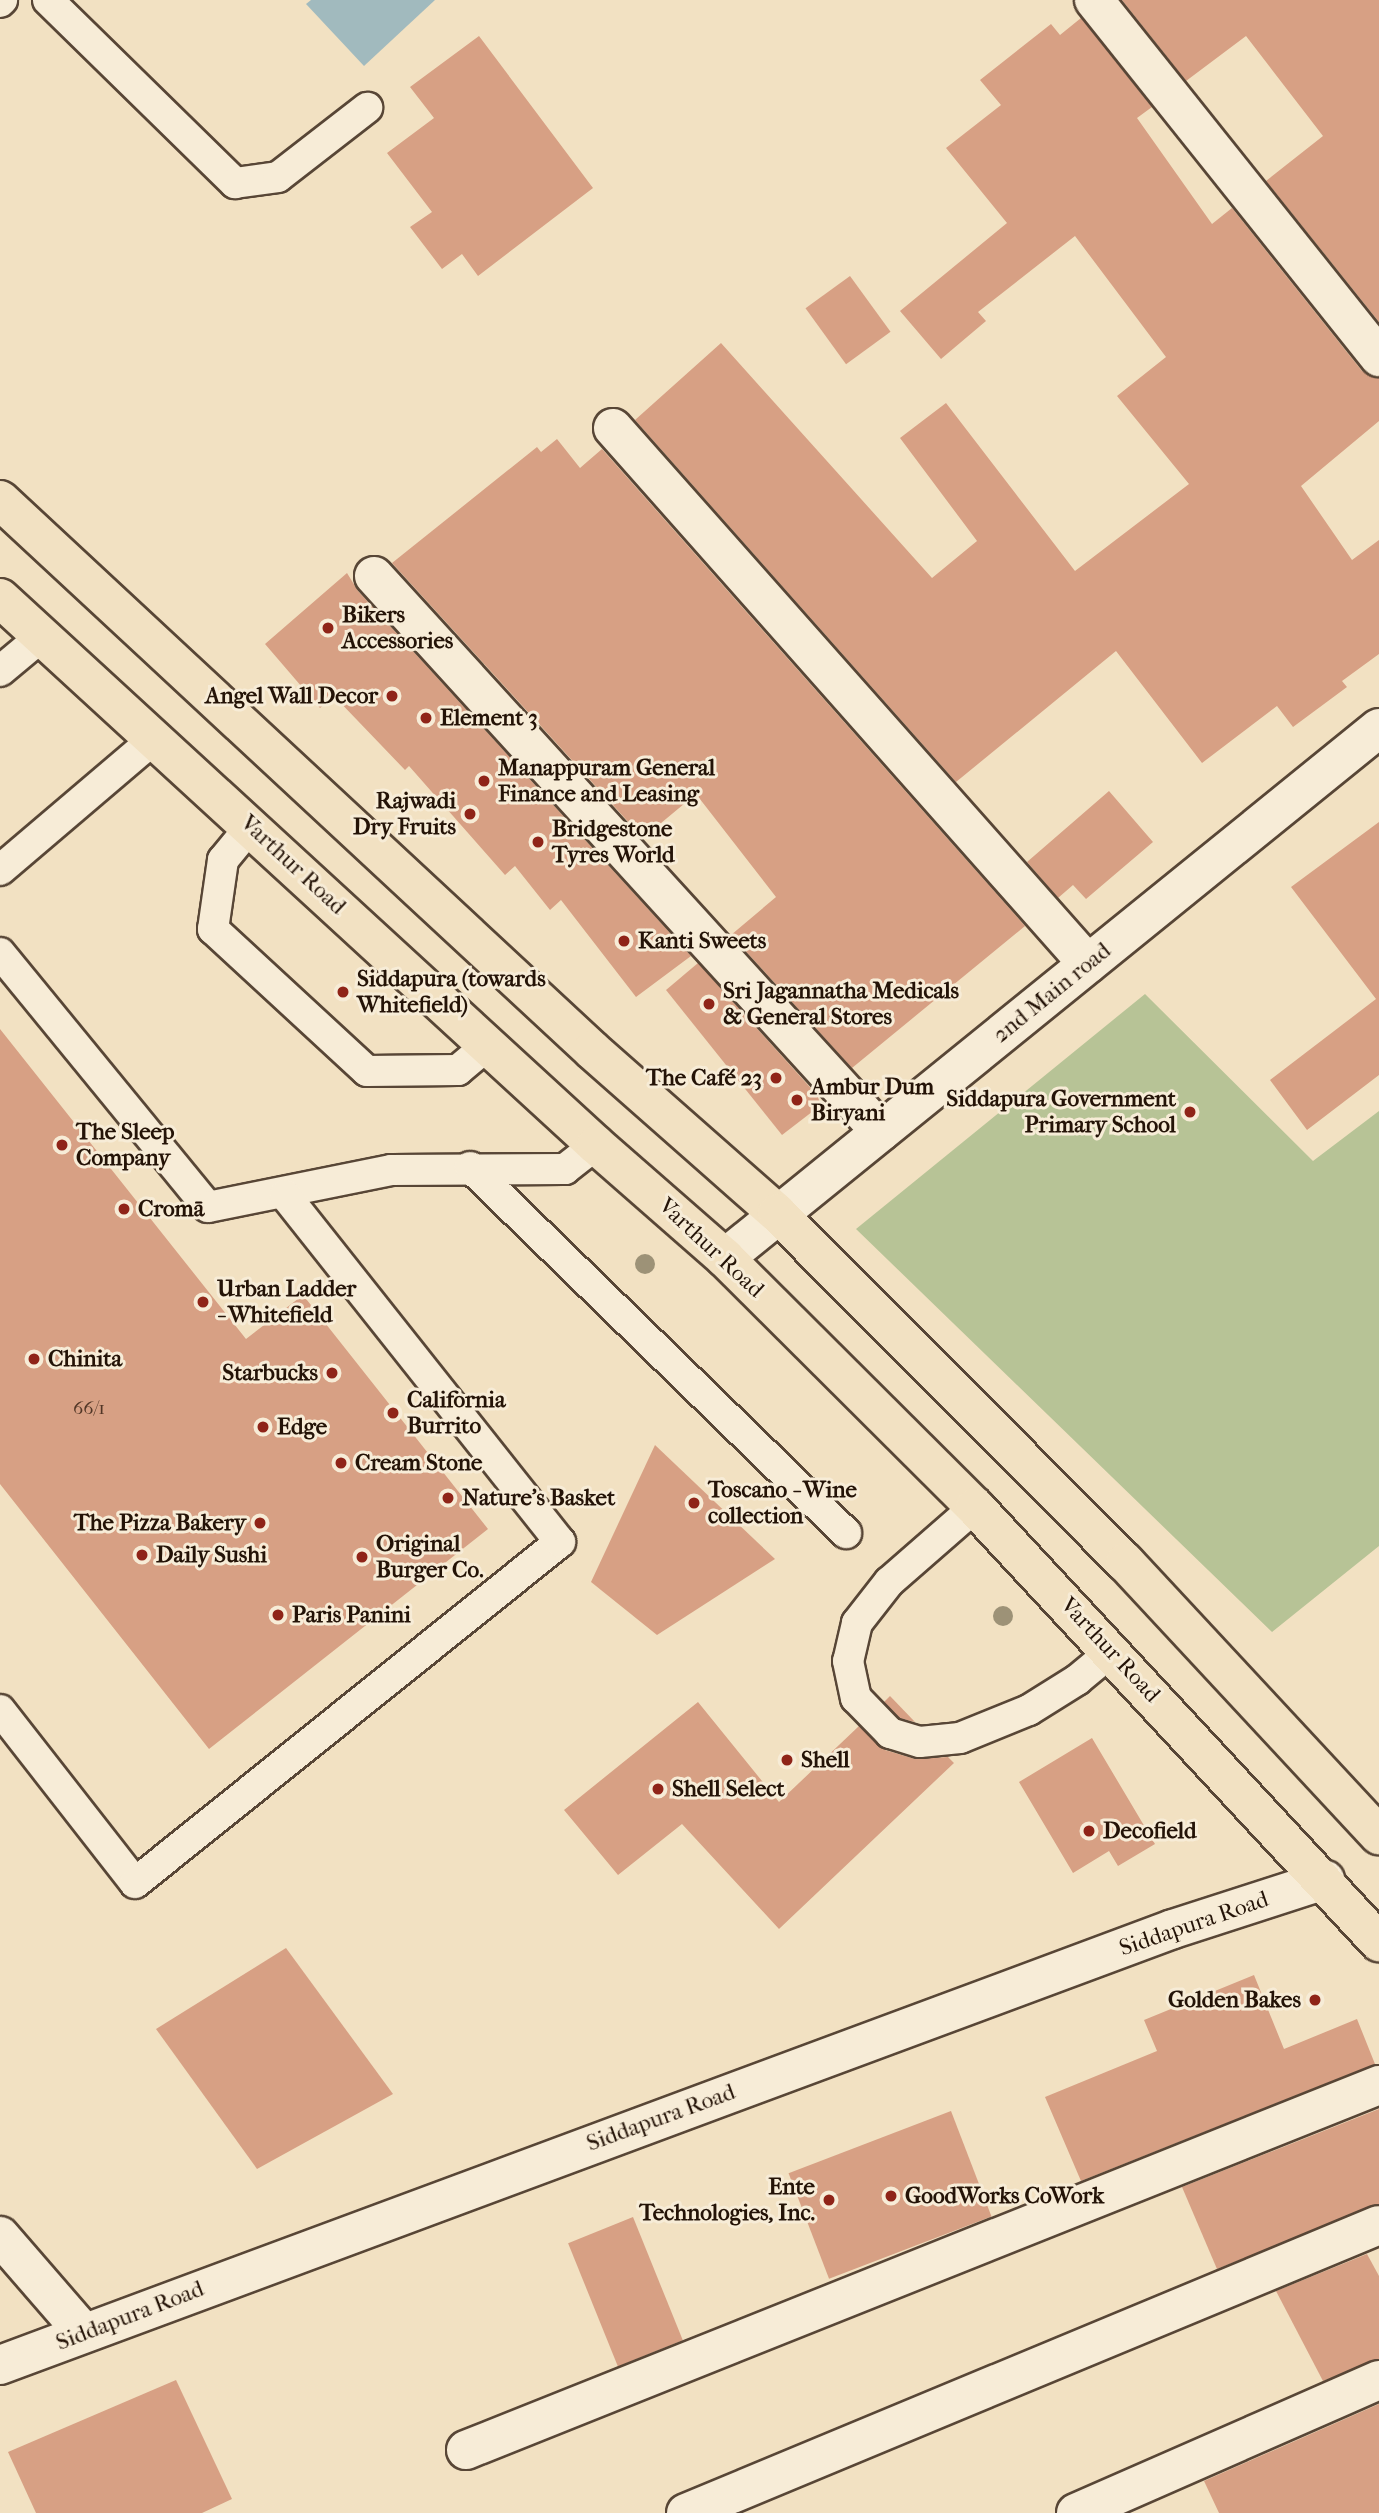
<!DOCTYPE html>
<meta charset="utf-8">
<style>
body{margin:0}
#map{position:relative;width:1379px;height:2513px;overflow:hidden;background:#f2e1c2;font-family:"IM FELL French Canon",serif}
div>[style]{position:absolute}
.green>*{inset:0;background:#b7c396}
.water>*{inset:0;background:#a1babe}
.building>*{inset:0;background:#d7a084;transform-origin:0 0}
.roads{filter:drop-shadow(2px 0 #584636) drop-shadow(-2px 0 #584636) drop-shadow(0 2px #584636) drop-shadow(0 -2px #584636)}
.lane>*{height:30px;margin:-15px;padding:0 15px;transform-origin:15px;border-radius:15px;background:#f7ecd7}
.street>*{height:38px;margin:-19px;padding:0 19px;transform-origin:19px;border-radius:19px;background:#f7ecd7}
.secondary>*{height:38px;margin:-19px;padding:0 19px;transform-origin:19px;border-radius:19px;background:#f7ecd7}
.primary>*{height:38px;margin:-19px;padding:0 19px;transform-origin:19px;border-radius:19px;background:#f2e1c2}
.trees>*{width:20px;height:20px;margin:-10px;border-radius:50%;background:#9d9277}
.dots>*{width:19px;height:19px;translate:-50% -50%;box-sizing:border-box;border:4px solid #f7ecd7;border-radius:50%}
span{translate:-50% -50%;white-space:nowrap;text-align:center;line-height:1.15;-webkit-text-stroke:6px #f7ecd7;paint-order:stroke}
.number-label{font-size:19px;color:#513626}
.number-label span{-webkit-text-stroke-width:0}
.poi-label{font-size:23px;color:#241307;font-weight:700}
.left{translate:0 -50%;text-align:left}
.right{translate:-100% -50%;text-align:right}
.street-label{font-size:23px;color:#241307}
</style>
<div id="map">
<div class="green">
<div style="clip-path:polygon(1145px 994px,1313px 1161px,1379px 1111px,1379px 1546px,1272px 1632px,856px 1229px)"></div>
</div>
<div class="water">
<div style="clip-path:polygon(311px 0,435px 0,364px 66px,306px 4px)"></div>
</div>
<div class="building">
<div style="clip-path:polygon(1122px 0,1379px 0,1379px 322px,1266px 181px,1323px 136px,1246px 36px,1186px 81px)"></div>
<div style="clip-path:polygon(1081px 18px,1152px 107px,1137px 118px,1212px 224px,1232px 208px,1362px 371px,1379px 378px,1379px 421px,1301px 486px,1352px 560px,1379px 540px,1379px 654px,1342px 681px,1347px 687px,1293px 727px,1277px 706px,1202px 763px,1116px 651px,956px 782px,635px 420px,721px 343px,932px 578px,977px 541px,900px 438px,946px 403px,1075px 571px,1189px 484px,1117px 396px,1166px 357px,1075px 236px,978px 312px,986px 321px,941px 359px,900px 311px,1007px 223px,946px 148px,1001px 105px,980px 80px,1051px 24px,1060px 35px)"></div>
<div style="clip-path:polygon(479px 36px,593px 188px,478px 276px,462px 254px,442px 269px,410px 227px,432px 212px,387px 153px,434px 118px,410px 87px)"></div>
<div style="left:850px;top:276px;width:69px;height:55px;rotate:54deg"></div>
<div style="clip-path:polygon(557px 439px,580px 468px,602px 449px,1025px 926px,852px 1068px,731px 935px,776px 897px,696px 794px,643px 838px,392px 563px,537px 447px,541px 452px)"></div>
<div style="clip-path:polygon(347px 573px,358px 591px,691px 956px,636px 997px,561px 900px,550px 910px,515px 866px,505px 875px,409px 766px,405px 770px,334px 696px,320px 708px,265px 644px)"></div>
<div style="clip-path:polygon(1109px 791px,1153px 842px,1086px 899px,1073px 885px,1058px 898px,1027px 862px)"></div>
<div style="clip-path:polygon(1379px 822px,1379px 1075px,1307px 1130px,1270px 1080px,1376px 999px,1291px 887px)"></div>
<div style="clip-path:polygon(698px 963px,817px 1095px,821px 1105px,782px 1135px,666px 990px)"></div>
<div style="clip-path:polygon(0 1029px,246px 1339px,303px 1295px,488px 1529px,209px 1749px,0 1484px)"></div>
<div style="clip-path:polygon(655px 1445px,775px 1559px,657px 1635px,591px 1582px)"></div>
<div style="clip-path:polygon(890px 1696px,915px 1722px,899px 1718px,884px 1702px)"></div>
<div style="clip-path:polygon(698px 1702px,779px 1802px,859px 1726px,885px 1750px,915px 1759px,948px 1757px,954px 1763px,779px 1929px,682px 1824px,618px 1875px,564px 1810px)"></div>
<div style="clip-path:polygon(1092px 1738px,1155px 1844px,1118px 1866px,1109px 1851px,1073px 1873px,1019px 1782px)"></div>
<div style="clip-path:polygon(286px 1948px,393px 2094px,257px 2169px,156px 2029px)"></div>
<div style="clip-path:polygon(1254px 1975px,1284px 2049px,1357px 2019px,1375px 2064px,1081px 2181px,1045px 2097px,1157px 2051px,1144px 2020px)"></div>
<div style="clip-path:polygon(1379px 2109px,1379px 2204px,1217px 2269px,1182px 2187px)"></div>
<div style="left:951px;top:2111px;width:113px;height:174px;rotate:69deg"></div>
<div style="left:633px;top:2217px;width:133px;height:70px;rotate:68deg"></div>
<div style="clip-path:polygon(1367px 2254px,1379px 2276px,1379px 2359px,1323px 2381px,1276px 2291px)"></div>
<div style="clip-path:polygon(176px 2380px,232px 2499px,202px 2513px,36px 2513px,8px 2452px)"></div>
<div style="clip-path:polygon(1379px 2404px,1379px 2513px,1219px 2513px,1204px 2481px)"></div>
</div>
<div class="roads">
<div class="lane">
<div style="left:48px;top:0;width:262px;rotate:44.4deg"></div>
<div style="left:235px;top:183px;width:43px;rotate:-7.9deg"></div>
<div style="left:278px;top:177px;width:113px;rotate:-37.8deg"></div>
<div style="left:0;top:2px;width:3px;rotate:-45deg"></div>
<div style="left:0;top:671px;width:55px;rotate:-39.8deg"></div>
<div style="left:251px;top:826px;width:44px;rotate:129.5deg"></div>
<div style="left:223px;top:860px;width:70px;rotate:98.2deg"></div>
<div style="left:213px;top:929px;width:209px;rotate:42.7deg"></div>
<div style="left:367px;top:1071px;width:91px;rotate:-0.6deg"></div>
<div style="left:458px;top:1070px;width:40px;rotate:-40deg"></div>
<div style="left:0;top:870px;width:205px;rotate:-40.4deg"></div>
<div style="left:0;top:953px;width:328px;rotate:50.7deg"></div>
<div style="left:208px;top:1207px;width:187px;rotate:-11.4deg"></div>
<div style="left:391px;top:1170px;width:174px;rotate:-0.3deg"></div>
<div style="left:565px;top:1169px;width:39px;rotate:-38deg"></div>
<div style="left:470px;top:1167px;width:525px;rotate:44.23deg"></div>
<div style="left:975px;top:1507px;width:114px;rotate:138.9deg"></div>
<div style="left:889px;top:1582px;width:52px;rotate:128deg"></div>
<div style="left:857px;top:1623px;width:39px;rotate:103deg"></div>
<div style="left:848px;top:1661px;width:38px;rotate:78deg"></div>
<div style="left:856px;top:1698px;width:49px;rotate:45.8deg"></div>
<div style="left:890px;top:1733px;width:31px;rotate:17deg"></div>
<div style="left:920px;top:1742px;width:40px;rotate:-5.7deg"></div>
<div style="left:960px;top:1738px;width:74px;rotate:-22.1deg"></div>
<div style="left:1029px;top:1710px;width:57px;rotate:-32deg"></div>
<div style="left:1077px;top:1680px;width:45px;rotate:-39.6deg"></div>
<div style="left:0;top:1710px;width:219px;rotate:52deg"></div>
<div style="left:135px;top:1883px;width:545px;rotate:-38.74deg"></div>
<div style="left:560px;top:1542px;width:443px;rotate:-128.4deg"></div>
</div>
<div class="street">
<div style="left:1094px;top:0;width:457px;rotate:51.4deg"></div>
<div style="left:613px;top:428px;width:716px;rotate:48.45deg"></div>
<div style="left:374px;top:576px;width:752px;rotate:47.64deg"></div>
<div style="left:725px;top:1258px;width:842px;rotate:-39.02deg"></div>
<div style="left:0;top:2236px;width:128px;rotate:49.1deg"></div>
<div style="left:466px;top:2450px;width:983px;rotate:-21.79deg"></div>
<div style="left:686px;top:2513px;width:750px;rotate:-22.57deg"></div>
<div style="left:1076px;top:2513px;width:331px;rotate:-23.7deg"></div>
</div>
<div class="secondary">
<div style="left:0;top:2365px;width:1251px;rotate:-20.39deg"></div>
<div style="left:1173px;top:1929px;width:160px;rotate:-17.9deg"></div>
</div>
<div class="primary">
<div style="left:0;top:500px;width:808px;rotate:42.89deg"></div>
<div style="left:592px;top:1050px;width:247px;rotate:41.4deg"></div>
<div style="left:777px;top:1213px;width:493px;rotate:45.1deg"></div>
<div style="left:1125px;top:1562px;width:373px;rotate:47.1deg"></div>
<div style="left:0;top:598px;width:809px;rotate:42.55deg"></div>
<div style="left:596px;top:1145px;width:171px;rotate:41.2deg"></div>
<div style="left:725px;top:1258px;width:353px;rotate:44.9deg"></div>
<div style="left:975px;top:1507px;width:594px;rotate:47.12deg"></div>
</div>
</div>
<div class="trees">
<div style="left:645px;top:1264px"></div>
<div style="left:1003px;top:1616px"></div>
</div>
<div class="dots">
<div style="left:328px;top:628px;background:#8f2418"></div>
<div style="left:392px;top:696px;background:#8f2418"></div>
<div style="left:426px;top:718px;background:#8f2418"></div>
<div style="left:484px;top:781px;background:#8f2418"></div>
<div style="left:470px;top:814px;background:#8f2418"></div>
<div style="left:538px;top:842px;background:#8f2418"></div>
<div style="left:624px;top:941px;background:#8f2418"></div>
<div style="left:343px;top:992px;background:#8f2418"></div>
<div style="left:709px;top:1004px;background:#8f2418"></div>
<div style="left:776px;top:1078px;background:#8f2418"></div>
<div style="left:797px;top:1100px;background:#8f2418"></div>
<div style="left:1190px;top:1112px;background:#8f2418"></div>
<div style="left:62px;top:1145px;background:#8f2418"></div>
<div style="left:124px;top:1209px;background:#8f2418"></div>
<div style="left:203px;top:1302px;background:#8f2418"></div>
<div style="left:34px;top:1359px;background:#8f2418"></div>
<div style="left:332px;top:1373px;background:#8f2418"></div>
<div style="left:393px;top:1413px;background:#8f2418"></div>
<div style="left:263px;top:1427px;background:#8f2418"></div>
<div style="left:341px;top:1463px;background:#8f2418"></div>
<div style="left:448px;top:1498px;background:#8f2418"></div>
<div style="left:694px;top:1503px;background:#8f2418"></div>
<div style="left:260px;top:1523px;background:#8f2418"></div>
<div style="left:142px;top:1555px;background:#8f2418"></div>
<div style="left:362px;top:1557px;background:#8f2418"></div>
<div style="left:278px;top:1615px;background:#8f2418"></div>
<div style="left:787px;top:1760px;background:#8f2418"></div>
<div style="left:658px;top:1789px;background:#8f2418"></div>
<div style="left:1089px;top:1831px;background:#8f2418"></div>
<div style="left:1315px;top:2000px;background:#8f2418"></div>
<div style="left:891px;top:2196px;background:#8f2418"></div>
<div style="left:829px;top:2200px;background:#8f2418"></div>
</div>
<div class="number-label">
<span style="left:89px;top:1409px">66/1</span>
</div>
<div class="poi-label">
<span class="left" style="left:342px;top:628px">Bikers<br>Accessories</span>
<span class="right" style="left:378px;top:696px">Angel Wall Decor</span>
<span class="left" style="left:440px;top:718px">Element 3</span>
<span class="left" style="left:498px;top:781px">Manappuram General<br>Finance and Leasing</span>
<span class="right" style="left:456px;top:814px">Rajwadi<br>Dry Fruits</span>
<span class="left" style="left:552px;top:842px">Bridgestone<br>Tyres World</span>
<span class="left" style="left:638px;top:941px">Kanti Sweets</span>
<span class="left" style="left:357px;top:992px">Siddapura (towards<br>Whitefield)</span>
<span class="left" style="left:723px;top:1004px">Sri Jagannatha Medicals<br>&amp; General Stores</span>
<span class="right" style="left:762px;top:1078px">The Café 23</span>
<span class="left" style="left:811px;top:1100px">Ambur Dum<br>Biryani</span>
<span class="right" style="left:1176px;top:1112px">Siddapura Government<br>Primary School</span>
<span class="left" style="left:76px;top:1145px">The Sleep<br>Company</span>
<span class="left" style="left:138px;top:1209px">Cromā</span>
<span class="left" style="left:217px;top:1302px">Urban Ladder<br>- Whitefield</span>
<span class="left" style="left:48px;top:1359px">Chinita</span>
<span class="right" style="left:318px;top:1373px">Starbucks</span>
<span class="left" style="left:407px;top:1413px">California<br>Burrito</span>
<span class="left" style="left:277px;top:1427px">Edge</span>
<span class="left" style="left:355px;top:1463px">Cream Stone</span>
<span class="left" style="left:708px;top:1503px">Toscano - Wine<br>collection</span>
<span class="left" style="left:462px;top:1498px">Nature's Basket</span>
<span class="right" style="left:246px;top:1523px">The Pizza Bakery</span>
<span class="left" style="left:376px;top:1557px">Original<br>Burger Co.</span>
<span class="left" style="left:156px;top:1555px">Daily Sushi</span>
<span class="left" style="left:292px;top:1615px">Paris Panini</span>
<span class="left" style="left:801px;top:1760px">Shell</span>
<span class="left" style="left:672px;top:1789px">Shell Select</span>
<span class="left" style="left:1103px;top:1831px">Decofield</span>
<span class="right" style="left:1301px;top:2000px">Golden Bakes</span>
<span class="right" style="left:815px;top:2200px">Ente<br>Technologies, Inc.</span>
<span class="left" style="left:905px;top:2196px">GoodWorks CoWork</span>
</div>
<div class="street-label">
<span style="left:293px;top:865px;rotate:43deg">Varthur Road</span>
<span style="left:1052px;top:993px;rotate:-39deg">2nd Main road</span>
<span style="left:711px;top:1248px;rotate:43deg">Varthur Road</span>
<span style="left:1110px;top:1650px;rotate:47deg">Varthur Road</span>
<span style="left:1194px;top:1924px;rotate:-19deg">Siddapura Road</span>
<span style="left:661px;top:2118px;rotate:-20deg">Siddapura Road</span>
<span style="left:130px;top:2316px;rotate:-21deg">Siddapura Road</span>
</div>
</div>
